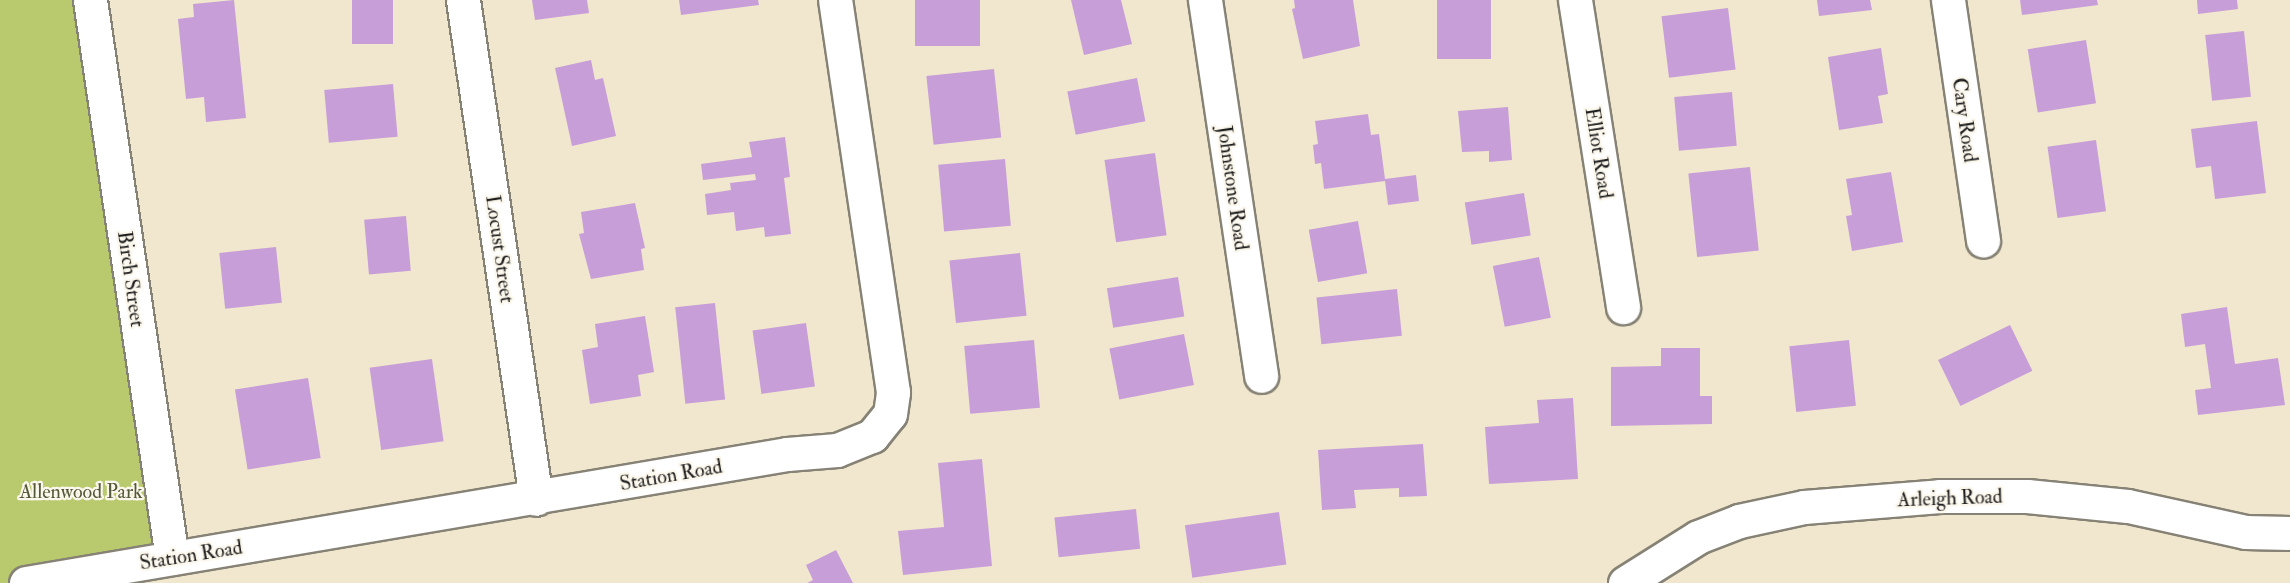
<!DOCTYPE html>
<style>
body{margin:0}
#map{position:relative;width:2290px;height:583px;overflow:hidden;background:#f1e7ce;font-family:"IM FELL Double Pica",serif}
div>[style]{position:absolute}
.green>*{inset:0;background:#b8ca6d}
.building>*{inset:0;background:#c79ed8;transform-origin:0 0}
.roads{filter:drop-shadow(2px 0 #868275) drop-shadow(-2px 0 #868275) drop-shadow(0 2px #868275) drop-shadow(0 -2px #868275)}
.minor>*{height:33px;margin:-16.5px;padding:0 16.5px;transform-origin:16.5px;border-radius:16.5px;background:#fff}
span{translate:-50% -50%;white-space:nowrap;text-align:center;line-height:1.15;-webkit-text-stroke:4.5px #fbf7ec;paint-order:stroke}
.street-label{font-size:20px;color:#1c1c1c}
.park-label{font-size:20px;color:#535938}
</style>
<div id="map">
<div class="green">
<div style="clip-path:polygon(0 0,90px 0,172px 558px,26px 583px,0 583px)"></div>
</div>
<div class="building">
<div style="clip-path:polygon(234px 0,246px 118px,206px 122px,204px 97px,186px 99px,178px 19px,194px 17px,193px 4px)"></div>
<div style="left:352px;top:0;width:41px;height:44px"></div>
<div style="clip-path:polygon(532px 0,587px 0,589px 13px,535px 20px)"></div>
<div style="clip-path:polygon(679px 0,758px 0,759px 5px,681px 15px)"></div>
<div style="left:915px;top:0;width:65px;height:46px"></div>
<div style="clip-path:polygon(1071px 0,1121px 0,1132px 44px,1084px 55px)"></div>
<div style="clip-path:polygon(1294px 0,1353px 0,1360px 46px,1303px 59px,1292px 9px,1295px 8px)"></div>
<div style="left:1437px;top:0;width:54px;height:59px"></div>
<div style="clip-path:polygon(1817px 0,1870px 0,1872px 10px,1819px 16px)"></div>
<div style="clip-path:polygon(2020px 0,2097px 0,2098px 5px,2022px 15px)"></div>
<div style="clip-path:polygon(2197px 0,2237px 0,2238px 9px,2198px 14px)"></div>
<div style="left:1728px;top:8px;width:62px;height:67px;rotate:83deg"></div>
<div style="left:2244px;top:31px;width:66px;height:39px;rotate:84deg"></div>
<div style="left:2086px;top:40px;width:64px;height:59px;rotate:81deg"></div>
<div style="clip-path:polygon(1881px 48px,1888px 94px,1878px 96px,1883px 123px,1839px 130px,1828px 57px)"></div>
<div style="clip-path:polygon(591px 60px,595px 80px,603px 78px,616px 136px,572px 146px,555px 68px)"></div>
<div style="left:994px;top:69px;width:69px;height:68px;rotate:84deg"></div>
<div style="left:1137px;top:78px;width:44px;height:71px;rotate:79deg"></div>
<div style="left:393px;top:84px;width:53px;height:69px;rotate:85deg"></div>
<div style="left:1732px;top:92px;width:54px;height:58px;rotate:85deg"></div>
<div style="clip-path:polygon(1508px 107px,1512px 160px,1489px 162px,1489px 151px,1462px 152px,1458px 111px)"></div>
<div style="clip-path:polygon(1368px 114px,1371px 135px,1379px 134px,1385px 179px,1416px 175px,1419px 201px,1388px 205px,1385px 181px,1324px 189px,1321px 163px,1315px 164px,1313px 145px,1318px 144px,1315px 121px)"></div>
<div style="clip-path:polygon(2257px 121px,2266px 193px,2215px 199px,2211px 166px,2196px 168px,2191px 129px)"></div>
<div style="clip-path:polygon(785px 137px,790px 177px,784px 178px,791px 234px,765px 237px,764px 227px,736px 231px,734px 212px,707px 215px,705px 194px,731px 190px,730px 183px,756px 180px,755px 174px,703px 180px,701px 164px,752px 157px,749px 142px)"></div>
<div style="left:2096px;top:140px;width:72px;height:49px;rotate:82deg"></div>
<div style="left:1155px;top:153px;width:83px;height:51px;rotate:82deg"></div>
<div style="left:1005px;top:159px;width:67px;height:67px;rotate:85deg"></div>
<div style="left:1750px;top:167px;width:84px;height:62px;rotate:84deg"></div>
<div style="clip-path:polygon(1891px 172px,1903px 242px,1852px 251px,1846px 216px,1852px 215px,1846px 179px)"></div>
<div style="left:1524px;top:193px;width:43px;height:60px;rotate:81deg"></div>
<div style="clip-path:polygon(635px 203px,645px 248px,641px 249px,644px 270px,591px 279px,579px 234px,584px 233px,581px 212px)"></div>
<div style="left:406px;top:216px;width:55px;height:42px;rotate:85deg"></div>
<div style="left:1358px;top:221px;width:53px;height:50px;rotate:80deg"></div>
<div style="left:276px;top:247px;width:56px;height:57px;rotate:84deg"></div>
<div style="left:1020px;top:253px;width:63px;height:71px;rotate:84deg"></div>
<div style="left:1539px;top:257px;width:62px;height:47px;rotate:79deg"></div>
<div style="left:1178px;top:277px;width:40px;height:72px;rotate:81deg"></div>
<div style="left:1397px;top:289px;width:47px;height:81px;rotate:84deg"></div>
<div style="left:715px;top:303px;width:97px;height:40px;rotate:84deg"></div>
<div style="clip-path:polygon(2227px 307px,2235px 364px,2278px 358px,2285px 405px,2198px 415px,2195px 390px,2211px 388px,2205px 344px,2185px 347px,2181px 314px)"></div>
<div style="clip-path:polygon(645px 316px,654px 372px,638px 375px,641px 396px,590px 404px,582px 350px,598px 347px,595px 324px)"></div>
<div style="left:806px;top:323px;width:64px;height:54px;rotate:82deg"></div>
<div style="left:2010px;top:325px;width:51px;height:80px;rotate:64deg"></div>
<div style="left:1184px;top:334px;width:52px;height:76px;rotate:79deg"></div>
<div style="left:1034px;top:340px;width:68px;height:70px;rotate:85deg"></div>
<div style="left:1849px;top:340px;width:66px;height:60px;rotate:84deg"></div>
<div style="clip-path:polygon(1661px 348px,1700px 348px,1700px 396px,1712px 396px,1712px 424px,1611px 426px,1611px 367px,1661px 366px)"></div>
<div style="left:432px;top:359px;width:83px;height:63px;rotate:82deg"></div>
<div style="left:308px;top:378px;width:81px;height:74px;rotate:81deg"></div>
<div style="clip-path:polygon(1573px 398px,1578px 479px,1489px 484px,1485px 427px,1539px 423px,1537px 400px)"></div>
<div style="clip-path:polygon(1423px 444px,1427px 496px,1399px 497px,1399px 488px,1354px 490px,1356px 508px,1322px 510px,1318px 450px)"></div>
<div style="clip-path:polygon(982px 459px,992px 566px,903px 575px,898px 531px,944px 527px,938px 463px)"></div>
<div style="left:1136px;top:509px;width:40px;height:82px;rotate:84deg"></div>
<div style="left:1279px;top:512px;width:53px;height:95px;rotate:82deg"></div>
<div style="clip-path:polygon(836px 550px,853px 583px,807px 583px,813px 580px,806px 565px)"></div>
</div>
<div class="roads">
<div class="minor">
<div style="left:90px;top:0;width:564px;rotate:81.64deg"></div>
<div style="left:463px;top:0;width:504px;rotate:81.68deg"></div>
<div style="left:1205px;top:0;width:380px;rotate:81.5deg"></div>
<div style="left:1575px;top:0;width:311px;rotate:81.1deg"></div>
<div style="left:1948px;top:0;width:243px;rotate:81.7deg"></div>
<div style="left:26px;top:583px;width:772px;rotate:-9.62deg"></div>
<div style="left:787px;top:454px;width:50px;rotate:-4.6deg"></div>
<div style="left:837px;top:450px;width:38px;rotate:-22deg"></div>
<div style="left:872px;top:436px;width:28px;rotate:-51deg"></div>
<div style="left:890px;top:414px;width:22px;rotate:-82deg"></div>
<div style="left:893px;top:392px;width:396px;rotate:-98.4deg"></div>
<div style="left:1625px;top:583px;width:86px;rotate:-32.2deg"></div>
<div style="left:1698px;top:537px;width:44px;rotate:-21.3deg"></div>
<div style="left:1739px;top:521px;width:66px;rotate:-12.2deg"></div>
<div style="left:1804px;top:507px;width:136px;rotate:-4.6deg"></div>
<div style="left:1940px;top:496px;width:87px"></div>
<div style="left:2027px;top:496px;width:101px;rotate:5.7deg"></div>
<div style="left:2128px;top:506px;width:120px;rotate:12.5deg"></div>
<div style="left:2245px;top:532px;width:45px;rotate:1.3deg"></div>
</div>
</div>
<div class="street-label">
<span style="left:1965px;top:120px;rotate:82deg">Cary Road</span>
<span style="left:1599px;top:153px;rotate:81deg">Elliot Road</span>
<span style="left:1233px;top:188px;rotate:82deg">Johnstone Road</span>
<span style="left:500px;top:249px;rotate:82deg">Locust Street</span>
<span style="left:131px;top:279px;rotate:82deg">Birch Street</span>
<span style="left:671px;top:475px;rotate:-10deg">Station Road</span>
<span style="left:1950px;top:498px;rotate:-2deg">Arleigh Road</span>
<span style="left:191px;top:555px;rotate:-9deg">Station Road</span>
</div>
<div class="park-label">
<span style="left:81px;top:491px">Allenwood Park</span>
</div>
</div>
